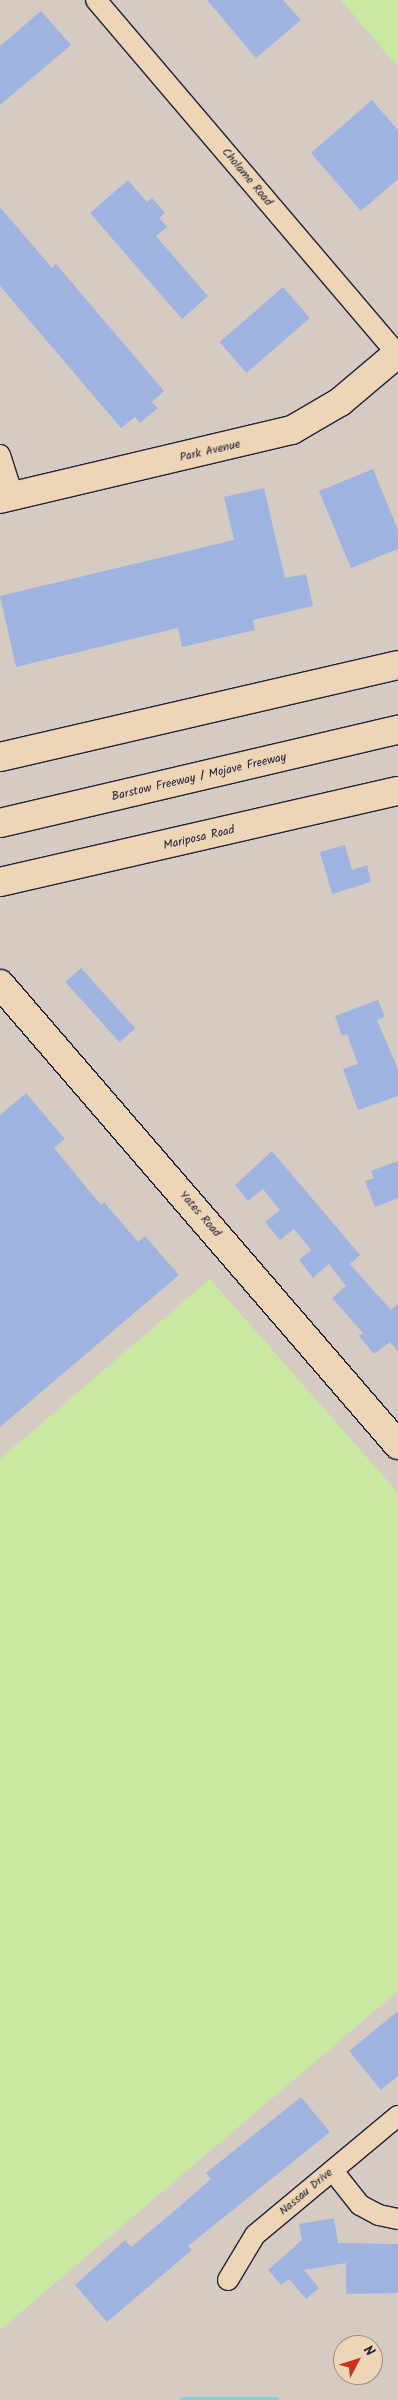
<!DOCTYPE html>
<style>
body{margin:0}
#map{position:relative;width:398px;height:2400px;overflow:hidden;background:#d6cbc3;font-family:Kalam,sans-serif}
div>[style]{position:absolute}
.green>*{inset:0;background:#c9e9a2}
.stream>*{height:5.5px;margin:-2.75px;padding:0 2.75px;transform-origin:2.75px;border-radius:2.75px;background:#80cfdd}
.building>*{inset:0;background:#9fb3e1;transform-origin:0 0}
.roads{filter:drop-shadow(1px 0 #22223b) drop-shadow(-1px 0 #22223b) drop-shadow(0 1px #22223b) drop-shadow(0 -1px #22223b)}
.street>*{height:20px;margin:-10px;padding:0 10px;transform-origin:10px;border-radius:10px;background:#eed5b6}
.secondary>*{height:28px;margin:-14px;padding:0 14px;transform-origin:14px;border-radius:14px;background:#eed5b6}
.highway>*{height:28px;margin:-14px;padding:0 14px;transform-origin:14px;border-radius:14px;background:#eed5b6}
span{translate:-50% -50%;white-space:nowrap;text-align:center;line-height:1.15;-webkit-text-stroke:4px #eed5b6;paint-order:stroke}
.street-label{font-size:12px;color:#22223b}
.north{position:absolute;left:333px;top:2335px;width:50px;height:50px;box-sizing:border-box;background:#eed5b6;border:1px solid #9c8d85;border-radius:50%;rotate:50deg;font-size:14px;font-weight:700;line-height:20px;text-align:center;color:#22223b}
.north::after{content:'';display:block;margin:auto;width:18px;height:22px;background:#c8321e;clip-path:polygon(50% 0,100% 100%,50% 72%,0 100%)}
</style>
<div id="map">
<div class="green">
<div style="clip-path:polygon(341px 0,398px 0,398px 63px,396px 65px)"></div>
<div style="clip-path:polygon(210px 1279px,398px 1493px,398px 1991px,0 2330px,0 1459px)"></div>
</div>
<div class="stream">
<div style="left:183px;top:2400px;width:93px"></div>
</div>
<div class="building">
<div style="clip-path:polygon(207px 0,283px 0,301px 20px,256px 58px)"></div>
<div style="clip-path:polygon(41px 11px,71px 45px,0 105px,0 46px)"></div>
<div style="clip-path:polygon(372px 100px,398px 130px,398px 179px,361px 211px,311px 153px)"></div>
<div style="clip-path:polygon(128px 180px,147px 202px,152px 198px,165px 213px,159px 218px,167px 227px,156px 236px,208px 296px,182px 319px,90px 213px)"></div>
<div style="clip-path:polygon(0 207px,52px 268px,56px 264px,164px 391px,152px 402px,158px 408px,140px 423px,135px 417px,121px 428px,0 286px)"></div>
<div style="left:283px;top:287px;width:41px;height:84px;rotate:49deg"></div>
<div style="clip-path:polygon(373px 469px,398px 530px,398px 549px,351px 568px,319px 491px)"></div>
<div style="clip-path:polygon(264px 488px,285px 578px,306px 574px,313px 606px,253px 620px,255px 630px,182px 647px,178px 628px,16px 667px,0 596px,234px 540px,224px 497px)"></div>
<div style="clip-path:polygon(345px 845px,352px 870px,367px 865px,371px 882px,332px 894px,320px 852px)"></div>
<div style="left:81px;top:968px;width:81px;height:21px;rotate:48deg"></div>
<div style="clip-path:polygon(378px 1000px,385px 1017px,377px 1020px,398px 1069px,398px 1096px,358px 1110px,343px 1069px,358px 1064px,347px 1034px,342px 1036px,335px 1016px)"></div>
<div style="clip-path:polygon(26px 1093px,65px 1139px,54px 1148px,101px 1205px,104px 1202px,138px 1242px,145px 1236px,179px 1275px,0 1427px,0 1115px)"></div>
<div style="clip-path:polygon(272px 1151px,360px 1255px,350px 1264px,391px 1310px,398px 1304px,398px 1352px,390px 1342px,374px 1354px,359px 1336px,363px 1333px,332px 1298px,346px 1286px,329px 1264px,313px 1278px,299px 1260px,311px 1250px,294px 1229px,280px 1240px,265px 1222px,280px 1210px,263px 1189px,248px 1201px,235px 1185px)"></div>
<div style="clip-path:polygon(398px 1161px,398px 1198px,375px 1207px,365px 1181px,374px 1178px,371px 1171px)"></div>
<div style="clip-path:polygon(398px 2011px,398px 2076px,381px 2090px,349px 2051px)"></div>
<div style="clip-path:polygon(301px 2097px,330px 2132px,188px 2246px,192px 2250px,107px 2322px,75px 2285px,125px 2240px,131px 2247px,179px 2207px,211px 2179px,206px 2173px)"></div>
<div style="clip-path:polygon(334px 2218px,338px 2243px,398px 2244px,398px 2293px,346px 2294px,346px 2263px,304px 2270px,319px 2288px,306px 2299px,289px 2279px,281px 2285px,268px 2270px,302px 2240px,299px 2224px)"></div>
</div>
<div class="roads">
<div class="street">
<div style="left:96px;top:0;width:465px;rotate:49.6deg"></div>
<div style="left:0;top:455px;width:43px;rotate:72.4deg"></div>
<div style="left:333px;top:2171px;width:43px;rotate:51.5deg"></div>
<div style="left:360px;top:2205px;width:21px;rotate:28deg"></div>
<div style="left:379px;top:2215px;width:19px;rotate:12deg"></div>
<div style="left:228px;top:2280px;width:52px;rotate:-59deg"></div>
<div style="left:255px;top:2235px;width:186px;rotate:-39.8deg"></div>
</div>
<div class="secondary">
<div style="left:0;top:499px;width:300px;rotate:-13.3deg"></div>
<div style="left:292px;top:430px;width:56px;rotate:-30.3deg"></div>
<div style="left:340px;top:402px;width:76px;rotate:-40.2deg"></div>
<div style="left:0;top:882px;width:408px;rotate:-12.9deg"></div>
<div style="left:0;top:984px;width:609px;rotate:49.19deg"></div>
</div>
<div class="highway">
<div style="left:0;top:757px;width:408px;rotate:-13deg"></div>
<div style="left:0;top:823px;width:409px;rotate:-13.2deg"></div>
</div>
</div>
<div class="street-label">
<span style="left:247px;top:177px;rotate:50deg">Cholame Road</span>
<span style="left:210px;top:451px;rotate:-13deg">Park Avenue</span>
<span style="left:199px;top:777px;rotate:-13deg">Barstow Freeway / Mojave Freeway</span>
<span style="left:199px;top:838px;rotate:-13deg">Mariposa Road</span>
<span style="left:200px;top:1214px;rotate:49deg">Yates Road</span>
<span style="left:306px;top:2192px;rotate:-40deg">Nassau Drive</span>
</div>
<div class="north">N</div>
</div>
